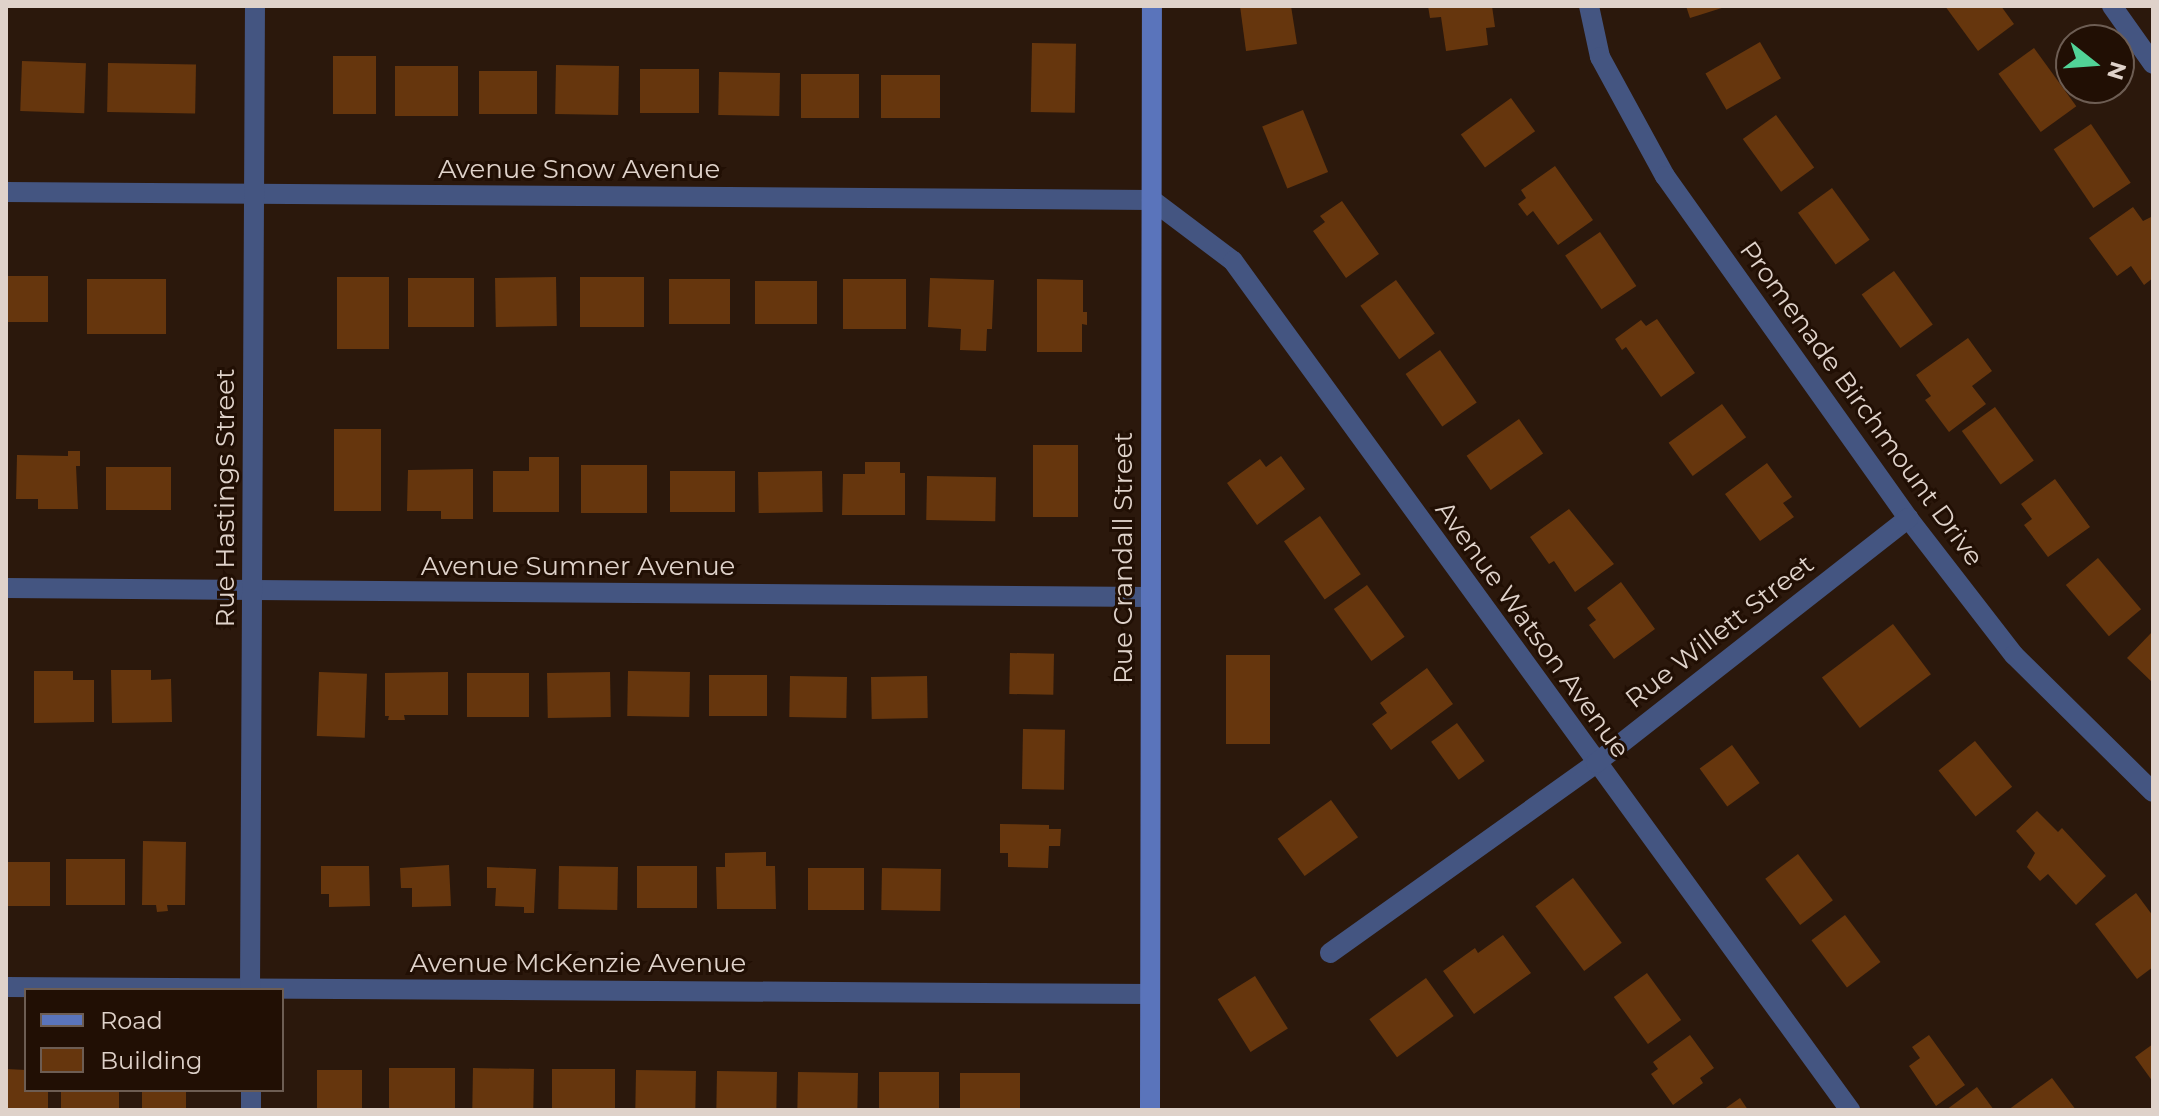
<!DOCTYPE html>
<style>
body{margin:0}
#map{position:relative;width:2159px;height:1116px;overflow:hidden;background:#2b180c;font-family:Montserrat,sans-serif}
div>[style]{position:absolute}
.building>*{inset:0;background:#66360d;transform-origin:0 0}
.street>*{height:20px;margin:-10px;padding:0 10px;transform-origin:10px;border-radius:10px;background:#445581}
.secondary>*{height:20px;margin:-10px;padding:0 10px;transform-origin:10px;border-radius:10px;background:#5a74bb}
span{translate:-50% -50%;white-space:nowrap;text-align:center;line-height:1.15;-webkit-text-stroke:6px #210f04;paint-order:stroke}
.street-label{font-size:26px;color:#dfd2ca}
.frame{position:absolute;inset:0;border:8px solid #dfd2ca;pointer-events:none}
.legend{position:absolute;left:24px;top:988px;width:260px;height:104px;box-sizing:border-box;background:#210f04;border:2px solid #6d5d53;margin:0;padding:10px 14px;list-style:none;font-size:24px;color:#dfd2ca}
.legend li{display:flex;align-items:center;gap:16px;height:40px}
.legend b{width:40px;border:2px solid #6d5d53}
.north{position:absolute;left:2055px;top:24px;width:80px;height:80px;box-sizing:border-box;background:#210f04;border:2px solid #6d5d53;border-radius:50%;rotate:107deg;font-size:22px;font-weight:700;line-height:32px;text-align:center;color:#dfd2ca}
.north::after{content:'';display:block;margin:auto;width:28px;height:36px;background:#51d397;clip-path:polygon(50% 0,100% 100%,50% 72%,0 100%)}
</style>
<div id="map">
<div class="building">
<div style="clip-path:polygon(1240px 6px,1291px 6px,1297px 44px,1246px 51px)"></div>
<div style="clip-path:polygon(1428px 6px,1492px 6px,1495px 27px,1486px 28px,1488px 45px,1446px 51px,1441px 17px,1430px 18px)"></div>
<div style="clip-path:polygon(1686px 6px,1725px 6px,1725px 7px,1690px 18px)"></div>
<div style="clip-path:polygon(1945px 6px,2001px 6px,2014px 24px,1978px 51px)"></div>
<div style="left:1760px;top:42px;width:42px;height:63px;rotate:60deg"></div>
<div style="left:1032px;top:43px;width:44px;height:69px;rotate:1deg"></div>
<div style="left:2034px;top:48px;width:72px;height:44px;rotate:54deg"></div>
<div style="left:333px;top:56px;width:43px;height:58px"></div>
<div style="left:22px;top:61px;width:64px;height:50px;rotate:2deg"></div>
<div style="left:108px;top:63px;width:88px;height:49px;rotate:1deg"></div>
<div style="left:556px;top:65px;width:63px;height:49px;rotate:1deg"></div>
<div style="left:395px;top:66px;width:63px;height:50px"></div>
<div style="left:640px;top:69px;width:59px;height:44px"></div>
<div style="left:537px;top:71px;width:43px;height:58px;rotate:90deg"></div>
<div style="left:719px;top:72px;width:61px;height:43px;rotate:1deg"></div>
<div style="left:801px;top:74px;width:58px;height:44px"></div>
<div style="left:881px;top:75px;width:59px;height:43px"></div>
<div style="left:1511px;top:98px;width:41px;height:62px;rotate:54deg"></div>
<div style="left:1303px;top:110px;width:67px;height:44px;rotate:68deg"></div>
<div style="left:1776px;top:115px;width:65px;height:41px;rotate:54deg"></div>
<div style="left:2091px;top:124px;width:71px;height:45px;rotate:56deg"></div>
<div style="clip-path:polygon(1555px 166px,1593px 220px,1558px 245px,1533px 211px,1527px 216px,1518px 204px,1526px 198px,1521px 190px)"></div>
<div style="left:1832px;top:188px;width:64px;height:42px;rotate:54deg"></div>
<div style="clip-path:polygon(1342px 201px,1379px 254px,1346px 278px,1313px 231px,1325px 222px,1320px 216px)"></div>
<div style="clip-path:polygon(2133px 207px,2143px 221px,2153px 216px,2153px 278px,2144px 285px,2131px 266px,2117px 276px,2089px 238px)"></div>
<div style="left:1600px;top:232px;width:65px;height:42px;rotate:56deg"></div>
<div style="left:1894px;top:271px;width:66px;height:40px;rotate:54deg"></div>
<div style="left:6px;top:276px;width:42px;height:46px"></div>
<div style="left:337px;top:277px;width:52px;height:72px"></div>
<div style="left:556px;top:277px;width:49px;height:61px;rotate:89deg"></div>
<div style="left:580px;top:277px;width:64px;height:50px"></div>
<div style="left:474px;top:278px;width:49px;height:66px;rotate:90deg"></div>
<div style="clip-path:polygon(930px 278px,994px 280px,992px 329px,987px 329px,986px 351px,960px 350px,961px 329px,928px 327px)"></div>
<div style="left:87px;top:279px;width:79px;height:55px"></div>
<div style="left:669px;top:279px;width:61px;height:45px"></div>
<div style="left:843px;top:279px;width:63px;height:50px"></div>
<div style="clip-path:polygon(1037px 279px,1083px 280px,1083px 312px,1087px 312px,1087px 325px,1082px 324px,1082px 352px,1037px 352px)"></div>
<div style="left:1396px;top:280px;width:66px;height:44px;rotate:54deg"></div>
<div style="left:755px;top:281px;width:62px;height:43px"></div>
<div style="clip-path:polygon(1657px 319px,1695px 373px,1661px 397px,1626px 347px,1622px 350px,1615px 339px,1641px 320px,1646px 326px)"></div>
<div style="clip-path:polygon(1968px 338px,1992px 371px,1972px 386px,1986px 404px,1949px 432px,1925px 400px,1931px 396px,1916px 375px)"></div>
<div style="left:1440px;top:350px;width:64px;height:42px;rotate:55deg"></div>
<div style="left:1722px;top:404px;width:41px;height:66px;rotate:54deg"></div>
<div style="left:1995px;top:407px;width:66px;height:41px;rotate:54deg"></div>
<div style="left:1519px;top:419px;width:42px;height:64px;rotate:55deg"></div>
<div style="left:334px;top:429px;width:47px;height:82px"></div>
<div style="left:1033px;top:445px;width:45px;height:72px"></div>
<div style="clip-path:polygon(68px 451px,80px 451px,80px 466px,76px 466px,78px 509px,38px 509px,38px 499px,16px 499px,17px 455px,68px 456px)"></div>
<div style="clip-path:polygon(1281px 456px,1305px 489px,1257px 525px,1227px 483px,1260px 459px,1266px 467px)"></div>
<div style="clip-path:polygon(529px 457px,559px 457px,559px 512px,493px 512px,493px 471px,529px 471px)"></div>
<div style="clip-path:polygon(865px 462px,900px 462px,900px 473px,905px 473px,905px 515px,842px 515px,843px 474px,865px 474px)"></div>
<div style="clip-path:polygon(1767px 463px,1792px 497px,1783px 503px,1794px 517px,1760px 541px,1725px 494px)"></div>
<div style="left:581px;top:465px;width:66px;height:48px"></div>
<div style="left:106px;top:467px;width:65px;height:43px"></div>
<div style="clip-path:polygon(473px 469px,473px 519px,441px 519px,441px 511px,407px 511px,408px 470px)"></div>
<div style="left:670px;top:471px;width:65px;height:41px"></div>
<div style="left:822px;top:471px;width:41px;height:64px;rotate:89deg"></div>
<div style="left:927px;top:476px;width:69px;height:44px;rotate:1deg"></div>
<div style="clip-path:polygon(2055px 479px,2090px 527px,2048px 557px,2024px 525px,2032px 519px,2021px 504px)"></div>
<div style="clip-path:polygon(1569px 509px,1614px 564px,1575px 592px,1554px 561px,1549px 564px,1530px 537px)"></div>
<div style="left:1320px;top:516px;width:71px;height:44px;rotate:55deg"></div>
<div style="left:2098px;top:558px;width:67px;height:42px;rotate:50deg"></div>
<div style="clip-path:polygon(1621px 582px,1655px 629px,1614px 659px,1589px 625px,1596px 620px,1587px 608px)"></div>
<div style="left:1367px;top:585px;width:64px;height:41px;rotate:54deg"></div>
<div style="left:1893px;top:624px;width:63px;height:89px;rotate:53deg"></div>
<div style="clip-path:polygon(2153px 631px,2153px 683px,2127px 658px)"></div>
<div style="left:1010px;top:653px;width:44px;height:41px;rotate:1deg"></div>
<div style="left:1270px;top:655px;width:89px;height:44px;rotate:90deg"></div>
<div style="clip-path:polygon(1427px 668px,1453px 704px,1391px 750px,1372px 724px,1387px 713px,1380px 703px)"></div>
<div style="clip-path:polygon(111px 670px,151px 670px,151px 680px,171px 679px,172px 722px,112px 723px)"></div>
<div style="clip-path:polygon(34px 671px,73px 671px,73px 680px,94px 680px,94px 722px,34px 723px)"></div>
<div style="left:628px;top:671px;width:62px;height:45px;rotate:1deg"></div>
<div style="left:319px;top:672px;width:48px;height:64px;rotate:2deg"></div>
<div style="clip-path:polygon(448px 672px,448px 715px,404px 715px,405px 720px,388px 720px,389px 716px,385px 716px,385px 673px)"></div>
<div style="left:610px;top:672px;width:45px;height:63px;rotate:89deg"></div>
<div style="left:467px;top:673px;width:62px;height:44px"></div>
<div style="left:709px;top:675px;width:58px;height:41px"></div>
<div style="left:790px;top:676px;width:57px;height:41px;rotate:1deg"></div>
<div style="left:927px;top:676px;width:42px;height:56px;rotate:89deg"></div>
<div style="left:1457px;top:723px;width:47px;height:32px;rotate:54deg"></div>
<div style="left:1023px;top:729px;width:42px;height:60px;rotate:1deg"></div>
<div style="left:1975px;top:741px;width:59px;height:47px;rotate:51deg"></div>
<div style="left:1732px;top:745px;width:47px;height:40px;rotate:54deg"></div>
<div style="left:1331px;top:800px;width:46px;height:66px;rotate:54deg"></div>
<div style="clip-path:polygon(2037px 811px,2058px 832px,2062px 828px,2106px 876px,2076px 905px,2048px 874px,2040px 881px,2027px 867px,2035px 853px,2016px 831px)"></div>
<div style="clip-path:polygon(1000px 824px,1049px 825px,1049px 829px,1061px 829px,1060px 846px,1049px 846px,1048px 868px,1008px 867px,1008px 853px,1000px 853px)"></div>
<div style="clip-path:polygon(143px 841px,186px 842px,185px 905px,167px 905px,168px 911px,157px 912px,156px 905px,142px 905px)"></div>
<div style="clip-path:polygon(766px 852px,766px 866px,775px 866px,776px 909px,717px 909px,716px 867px,725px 867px,725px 853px)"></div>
<div style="left:1798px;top:854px;width:58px;height:41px;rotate:53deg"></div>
<div style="left:66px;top:859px;width:59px;height:46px"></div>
<div style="left:6px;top:862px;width:44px;height:44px"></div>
<div style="clip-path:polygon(449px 865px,451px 906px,412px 907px,412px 888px,401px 888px,400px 868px)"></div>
<div style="clip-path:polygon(321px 866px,369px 866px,370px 906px,329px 907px,329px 894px,321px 894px)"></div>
<div style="left:559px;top:866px;width:59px;height:43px;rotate:1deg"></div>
<div style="left:637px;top:866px;width:60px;height:42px"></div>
<div style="clip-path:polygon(487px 867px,536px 869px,534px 913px,524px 913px,524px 907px,495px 906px,496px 888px,487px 888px)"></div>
<div style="left:864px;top:868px;width:42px;height:56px;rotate:90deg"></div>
<div style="left:882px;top:868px;width:59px;height:42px;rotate:1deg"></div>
<div style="left:1573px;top:878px;width:81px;height:47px;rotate:53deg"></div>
<div style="clip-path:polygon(2136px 893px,2153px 916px,2153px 967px,2137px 979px,2095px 924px)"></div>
<div style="left:1845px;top:915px;width:59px;height:42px;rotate:53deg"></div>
<div style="clip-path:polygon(1503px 935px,1531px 973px,1474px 1014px,1443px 971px,1475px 948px,1478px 953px)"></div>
<div style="left:1647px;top:973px;width:58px;height:41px;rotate:54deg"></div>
<div style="left:1255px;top:976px;width:62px;height:44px;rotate:58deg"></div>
<div style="left:1426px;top:978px;width:47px;height:70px;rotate:54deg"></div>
<div style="clip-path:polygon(1690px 1035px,1714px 1068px,1700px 1078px,1703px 1083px,1673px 1105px,1651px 1074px,1658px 1069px,1653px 1062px)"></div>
<div style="clip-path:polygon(1929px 1035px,1965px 1085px,1936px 1106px,1909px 1066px,1920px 1058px,1912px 1047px)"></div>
<div style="clip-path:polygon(2153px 1044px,2153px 1082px,2135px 1057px)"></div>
<div style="left:455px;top:1068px;width:42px;height:66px;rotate:90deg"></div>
<div style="left:473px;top:1068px;width:61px;height:42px;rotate:1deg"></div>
<div style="clip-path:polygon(6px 1069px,26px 1070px,26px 1090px,48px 1090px,48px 1110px,6px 1110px)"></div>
<div style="left:552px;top:1069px;width:63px;height:41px"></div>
<div style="left:317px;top:1070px;width:45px;height:40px"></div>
<div style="left:636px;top:1070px;width:60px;height:40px;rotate:1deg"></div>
<div style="left:717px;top:1071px;width:60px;height:39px;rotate:1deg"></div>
<div style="left:798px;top:1072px;width:60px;height:38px;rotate:1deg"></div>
<div style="left:879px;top:1072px;width:60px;height:38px"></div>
<div style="left:960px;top:1073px;width:60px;height:37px"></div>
<div style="clip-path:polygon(2052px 1078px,2076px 1110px,2008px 1110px)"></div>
<div style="clip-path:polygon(1977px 1087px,1994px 1110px,1946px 1110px)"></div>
<div style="left:61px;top:1090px;width:58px;height:20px"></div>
<div style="left:142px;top:1090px;width:44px;height:20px"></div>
<div style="clip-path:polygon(1740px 1098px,1748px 1110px,1723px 1110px)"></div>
</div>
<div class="street">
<div style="left:1589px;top:6px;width:52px;rotate:77.8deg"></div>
<div style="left:1600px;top:57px;width:136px;rotate:61.4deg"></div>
<div style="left:1665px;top:176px;width:420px;rotate:54.6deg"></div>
<div style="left:1908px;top:518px;width:173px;rotate:52.3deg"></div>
<div style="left:2014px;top:655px;width:195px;rotate:44.6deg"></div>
<div style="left:2112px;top:6px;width:71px;rotate:54.7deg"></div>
<div style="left:6px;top:192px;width:1146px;rotate:0.4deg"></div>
<div style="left:1152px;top:200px;width:101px;rotate:37deg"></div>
<div style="left:1233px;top:261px;width:1050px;rotate:53.99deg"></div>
<div style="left:6px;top:588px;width:1144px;rotate:0.45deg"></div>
<div style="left:1330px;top:953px;width:327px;rotate:-35.5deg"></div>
<div style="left:1596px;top:763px;width:397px;rotate:-38.1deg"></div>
<div style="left:6px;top:987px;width:1144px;rotate:0.35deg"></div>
<div style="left:250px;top:990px;width:984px;rotate:-89.71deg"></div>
<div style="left:251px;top:1090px;width:20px;rotate:90deg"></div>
</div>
<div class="secondary">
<div style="left:1150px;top:1110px;width:1104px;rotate:-89.9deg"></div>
</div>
<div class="street-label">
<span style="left:579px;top:170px">Avenue Snow Avenue</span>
<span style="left:1861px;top:404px;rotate:54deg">Promenade Birchmount Drive</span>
<span style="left:226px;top:498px;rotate:-90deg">Rue Hastings Street</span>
<span style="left:1124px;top:558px;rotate:-90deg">Rue Crandall Street</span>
<span style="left:578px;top:567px">Avenue Sumner Avenue</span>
<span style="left:1532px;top:630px;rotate:54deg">Avenue Watson Avenue</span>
<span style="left:1720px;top:632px;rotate:-38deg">Rue Willett Street</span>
<span style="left:578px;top:964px">Avenue McKenzie Avenue</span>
</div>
<div class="frame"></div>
<ul class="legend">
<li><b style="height:10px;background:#5a74bb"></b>Road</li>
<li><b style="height:22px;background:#66360d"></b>Building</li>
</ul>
<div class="north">N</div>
</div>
